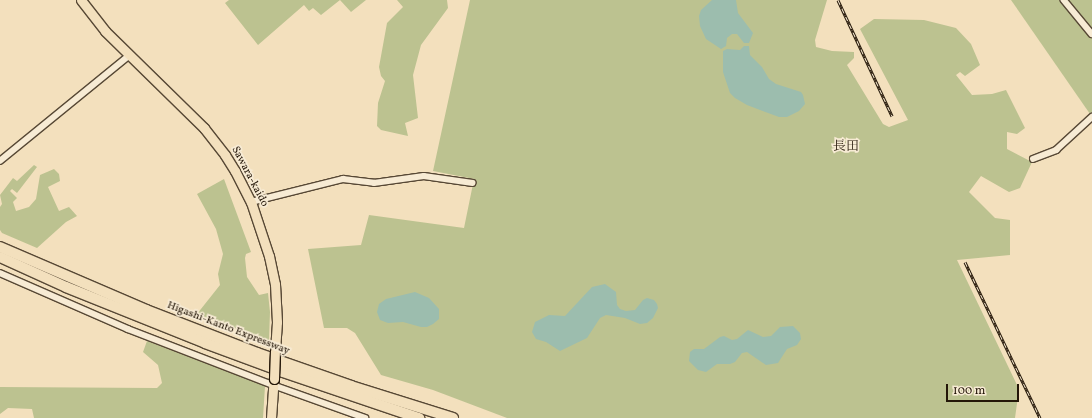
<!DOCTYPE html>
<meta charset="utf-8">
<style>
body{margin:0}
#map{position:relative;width:1092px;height:418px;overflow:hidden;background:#f3e0bd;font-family:Vollkorn,"Noto Serif JP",serif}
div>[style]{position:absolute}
.green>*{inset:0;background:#bcc290}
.water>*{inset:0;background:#9cbdae}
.roads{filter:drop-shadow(1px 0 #574835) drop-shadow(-1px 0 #574835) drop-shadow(0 1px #574835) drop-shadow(0 -1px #574835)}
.minor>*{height:5.5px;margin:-2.75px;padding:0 2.75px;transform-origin:2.75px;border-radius:2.75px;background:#f7ebd4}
.trunk>*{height:9px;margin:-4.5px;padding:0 4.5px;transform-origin:4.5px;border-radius:4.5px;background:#f3e0bd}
.motorway>*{height:10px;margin:-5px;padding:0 5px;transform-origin:5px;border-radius:5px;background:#f3e0bd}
.rail>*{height:3px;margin-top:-1.5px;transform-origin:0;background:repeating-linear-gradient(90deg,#f7ebd4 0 4.5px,#231608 0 9px);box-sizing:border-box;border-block:1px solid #231608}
.bridges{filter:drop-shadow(1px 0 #231608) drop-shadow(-1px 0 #231608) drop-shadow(0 1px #231608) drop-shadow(0 -1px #231608)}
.trunk-bridge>*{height:9px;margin:-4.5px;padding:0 4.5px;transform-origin:4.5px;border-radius:4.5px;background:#f3e0bd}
span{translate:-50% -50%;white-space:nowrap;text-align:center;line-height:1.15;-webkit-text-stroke:3.5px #f7ebd4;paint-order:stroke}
.street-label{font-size:11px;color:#231608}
.quarter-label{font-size:13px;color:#231608}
.scale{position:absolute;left:946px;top:384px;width:73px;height:18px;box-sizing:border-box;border:2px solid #231608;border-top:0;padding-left:5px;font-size:12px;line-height:14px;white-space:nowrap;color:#231608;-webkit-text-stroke:3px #f7ebd4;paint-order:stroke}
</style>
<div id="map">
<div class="green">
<div style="clip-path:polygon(229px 0,340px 0,321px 15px,313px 8px,309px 11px,304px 5px,258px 45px,225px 3px)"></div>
<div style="clip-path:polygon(340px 0,366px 0,351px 12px)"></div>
<div style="clip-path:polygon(397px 0,447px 0,448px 8px,421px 45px,413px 75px,418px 118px,405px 123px,408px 136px,381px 130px,377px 126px,378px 103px,385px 81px,381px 76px,379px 67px,387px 23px,403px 7px)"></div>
<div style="clip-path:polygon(470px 0,827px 0,815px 40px,816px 47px,832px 51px,854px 52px,854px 58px,847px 65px,883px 124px,889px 127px,908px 120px,860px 29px,874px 19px,924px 20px,956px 28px,971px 44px,980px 65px,965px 76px,960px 72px,956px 75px,972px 95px,992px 94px,1006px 90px,1025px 128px,1017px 134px,1007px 132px,1007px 149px,1032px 162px,1020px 188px,1009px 192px,981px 176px,969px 192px,995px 218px,1010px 220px,1010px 255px,957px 260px,1019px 389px,1015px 418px,507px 418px,433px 390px,381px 375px,355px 333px,347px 328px,324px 328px,308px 249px,361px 245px,369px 215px,464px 228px,474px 179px,433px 171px)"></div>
<div style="clip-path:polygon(1011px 0,1092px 0,1092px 112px,1090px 114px)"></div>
<div style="clip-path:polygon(34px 165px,37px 167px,17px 193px,12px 189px,10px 191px,17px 198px,13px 202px,16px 211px,29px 207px,36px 199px,40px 175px,54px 169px,59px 174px,60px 181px,48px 187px,59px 211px,69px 207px,77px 216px,66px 222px,37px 248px,2px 233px,0 230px,0 207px,2px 204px,0 195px,13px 178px,17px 181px)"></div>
<div style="clip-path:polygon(224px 179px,251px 252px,246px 254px,245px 258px,247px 277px,259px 295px,268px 293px,270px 312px,269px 341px,197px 314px,220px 285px,218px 274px,223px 254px,216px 229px,197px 194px)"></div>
<div style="clip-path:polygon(147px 341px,265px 386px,263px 418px,34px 418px,32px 409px,8px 408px,0 414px,0 387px,157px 388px,162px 383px,158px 365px,143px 352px)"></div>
</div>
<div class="water">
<div style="clip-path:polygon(712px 0,736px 0,738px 13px,753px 33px,749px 43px,744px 43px,737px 34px,732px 34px,727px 38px,726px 46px,721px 49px,706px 39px,700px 26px,699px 16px,701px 10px)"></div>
<div style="clip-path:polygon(744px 46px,749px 46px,750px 55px,762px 67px,769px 79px,776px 84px,801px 92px,803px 95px,805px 104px,799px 111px,787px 117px,779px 117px,747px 105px,735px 98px,730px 93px,723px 72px,723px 51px,727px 49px,740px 50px)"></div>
<div style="clip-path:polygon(605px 284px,616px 292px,617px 305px,620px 309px,626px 311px,635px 310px,643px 300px,647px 298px,654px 300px,657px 304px,658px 308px,653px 318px,647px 323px,640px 324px,625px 318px,606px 315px,600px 318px,587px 338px,560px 351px,546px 342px,536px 339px,532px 332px,535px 322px,549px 315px,565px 316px,592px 287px)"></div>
<div style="clip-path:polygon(415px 292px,429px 298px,439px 309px,439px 319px,433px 324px,427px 327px,421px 327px,403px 322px,388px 323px,380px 320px,377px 312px,379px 304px,386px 299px)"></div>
<div style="clip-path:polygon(793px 326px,800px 333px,801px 339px,797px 345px,787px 349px,778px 363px,766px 365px,747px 352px,742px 353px,735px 362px,730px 364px,717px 364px,706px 372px,698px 370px,689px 361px,690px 352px,694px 349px,704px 349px,720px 337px,724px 336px,732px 340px,737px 339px,748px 330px,763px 337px,771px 336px,780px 327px)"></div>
</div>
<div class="roads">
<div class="minor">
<div style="left:1064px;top:0;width:44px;rotate:50.5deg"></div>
<div style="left:1033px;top:159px;width:25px;rotate:-21deg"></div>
<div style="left:1056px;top:150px;width:49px;rotate:-42.5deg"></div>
<div style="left:0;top:161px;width:168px;rotate:-39.2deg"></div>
<div style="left:251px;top:202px;width:95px;rotate:-14deg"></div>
<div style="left:343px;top:179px;width:31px;rotate:7deg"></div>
<div style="left:374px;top:183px;width:50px;rotate:-8deg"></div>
<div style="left:424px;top:176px;width:49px;rotate:8.1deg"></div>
<div style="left:0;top:273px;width:140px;rotate:23.6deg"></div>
<div style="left:128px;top:329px;width:155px;rotate:21.1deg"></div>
<div style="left:273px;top:385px;width:98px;rotate:19.7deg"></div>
</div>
<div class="trunk">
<div style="left:81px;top:0;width:39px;rotate:52deg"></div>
<div style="left:105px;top:31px;width:139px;rotate:44.4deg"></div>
<div style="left:204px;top:128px;width:34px;rotate:52deg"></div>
<div style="left:225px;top:155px;width:19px;rotate:58deg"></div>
<div style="left:235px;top:171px;width:35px;rotate:63deg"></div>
<div style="left:251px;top:202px;width:57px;rotate:71.6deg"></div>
<div style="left:269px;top:256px;width:29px;rotate:78deg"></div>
<div style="left:275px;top:284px;width:38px;rotate:87deg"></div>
<div style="left:277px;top:322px;width:29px;rotate:94deg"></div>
<div style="left:271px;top:418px;width:39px;rotate:-86deg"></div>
</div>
<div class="motorway">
<div style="left:0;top:247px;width:159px;rotate:23.3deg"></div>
<div style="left:146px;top:310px;width:119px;rotate:21.2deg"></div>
<div style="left:257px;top:353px;width:100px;rotate:19.3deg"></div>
<div style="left:351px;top:386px;width:107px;rotate:17.4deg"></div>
<div style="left:0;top:257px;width:72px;rotate:24.4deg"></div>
<div style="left:66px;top:287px;width:150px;rotate:21.9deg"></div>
<div style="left:205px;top:343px;width:83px;rotate:20.4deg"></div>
<div style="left:283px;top:372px;width:144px;rotate:18.7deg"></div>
</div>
</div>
<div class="rail">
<div style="left:838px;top:0;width:128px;rotate:65deg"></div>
<div style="left:965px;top:262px;width:173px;rotate:64.3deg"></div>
</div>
<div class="bridges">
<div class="trunk-bridge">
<div style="left:274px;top:379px;width:28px;rotate:-88deg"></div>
</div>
</div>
<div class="street-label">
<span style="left:249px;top:177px;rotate:62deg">Sawara-kaido</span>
<span style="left:228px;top:329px;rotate:21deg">Higashi-Kanto Expressway</span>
</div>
<div class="quarter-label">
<span style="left:846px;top:147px">長田</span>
</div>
<div class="scale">100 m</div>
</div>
